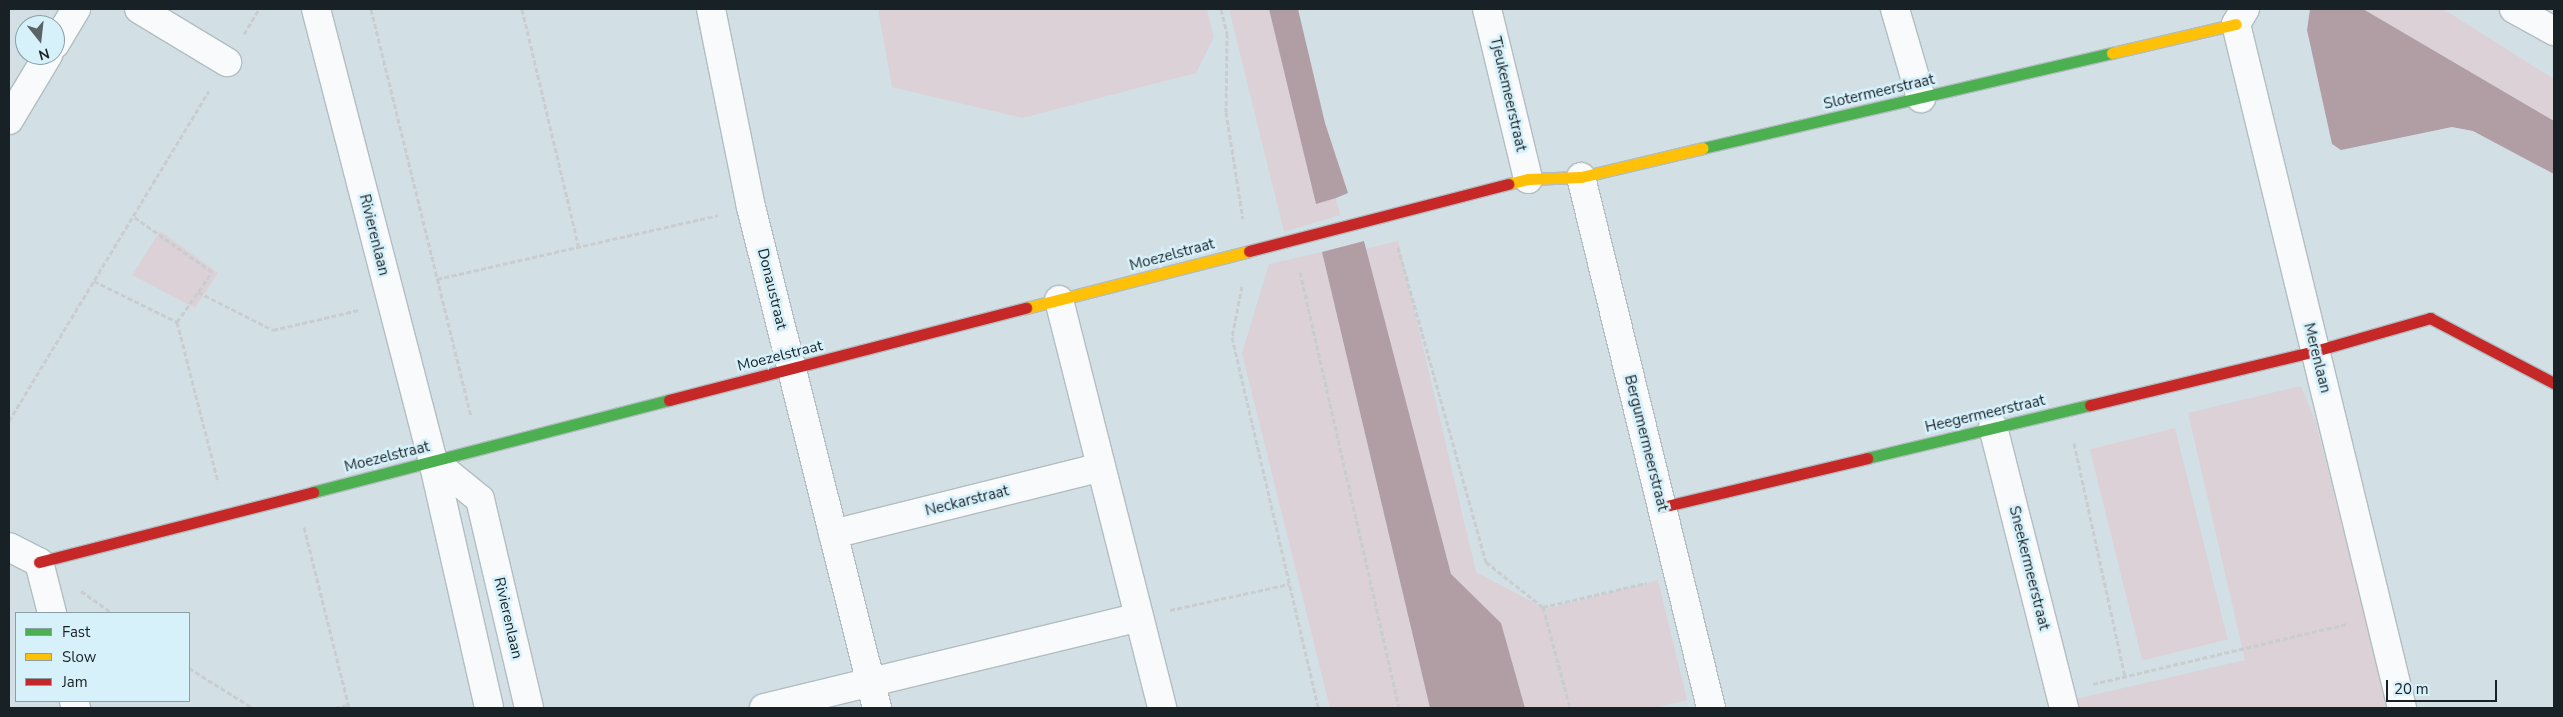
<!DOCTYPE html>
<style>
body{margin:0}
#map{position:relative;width:2563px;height:717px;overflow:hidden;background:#d2e0e6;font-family:"Nunito Sans",sans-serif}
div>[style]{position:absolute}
.green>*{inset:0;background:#dbd1d7;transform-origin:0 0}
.water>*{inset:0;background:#b09ea4}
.path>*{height:3px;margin-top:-1.5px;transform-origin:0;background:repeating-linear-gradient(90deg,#c9cdcf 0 5px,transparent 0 7.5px)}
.roads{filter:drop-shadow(1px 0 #b2bdc1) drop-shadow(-1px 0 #b2bdc1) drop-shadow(0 1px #b2bdc1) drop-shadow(0 -1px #b2bdc1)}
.street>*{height:28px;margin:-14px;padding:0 14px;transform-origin:14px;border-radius:14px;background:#f8fafb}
.fast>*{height:11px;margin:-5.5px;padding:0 5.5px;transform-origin:5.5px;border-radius:5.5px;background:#4caf50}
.slow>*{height:11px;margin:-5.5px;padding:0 5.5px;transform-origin:5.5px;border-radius:5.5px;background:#ffc107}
.jam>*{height:11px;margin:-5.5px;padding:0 5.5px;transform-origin:5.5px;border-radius:5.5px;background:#c62828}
span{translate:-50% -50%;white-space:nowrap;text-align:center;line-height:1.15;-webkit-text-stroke:5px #d7f1fb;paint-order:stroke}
.street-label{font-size:15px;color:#182226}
.frame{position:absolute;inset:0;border:10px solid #182226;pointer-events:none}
.legend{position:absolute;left:15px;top:612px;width:175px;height:90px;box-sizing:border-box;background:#d7f1fb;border:1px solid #8b9ea6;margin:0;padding:6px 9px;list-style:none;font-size:15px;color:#182226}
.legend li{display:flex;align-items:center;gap:10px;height:25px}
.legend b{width:25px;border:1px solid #8b9ea6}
.north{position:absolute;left:15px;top:15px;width:50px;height:50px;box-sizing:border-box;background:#d7f1fb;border:1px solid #8b9ea6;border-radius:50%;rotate:164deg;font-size:14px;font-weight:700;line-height:20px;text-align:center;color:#182226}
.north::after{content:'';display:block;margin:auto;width:18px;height:22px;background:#596469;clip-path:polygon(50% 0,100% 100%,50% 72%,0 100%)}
.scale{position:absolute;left:2386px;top:680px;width:111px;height:22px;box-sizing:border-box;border:2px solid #182226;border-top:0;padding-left:6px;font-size:15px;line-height:18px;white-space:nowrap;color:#182226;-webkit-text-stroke:4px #d7f1fb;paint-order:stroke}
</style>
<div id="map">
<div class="green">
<div style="clip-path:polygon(878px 9px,1207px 9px,1214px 37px,1196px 73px,1022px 118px,892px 87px)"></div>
<div style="clip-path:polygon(1229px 9px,1269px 9px,1316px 203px,1336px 198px,1340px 215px,1284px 232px)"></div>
<div style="clip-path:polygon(2363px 9px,2443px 9px,2554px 79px,2554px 121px)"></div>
<div style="clip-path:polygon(160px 231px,218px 273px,195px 308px,132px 275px)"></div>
<div style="clip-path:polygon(1398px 241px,1476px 572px,1546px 609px,1658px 580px,1687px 700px,1655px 708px,1525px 708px,1501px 623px,1451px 574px,1366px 249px)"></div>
<div style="clip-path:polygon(1322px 252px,1421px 671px,1430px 708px,1330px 708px,1242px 353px,1269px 264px)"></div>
<div style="clip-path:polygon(2301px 386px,2316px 423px,2388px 708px,2078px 708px,2076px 699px,2245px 660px,2188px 413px)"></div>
<div style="left:2175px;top:428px;width:218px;height:88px;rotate:76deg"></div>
</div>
<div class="water">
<div style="clip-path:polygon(1269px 9px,1298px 9px,1325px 123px,1348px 193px,1336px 198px,1316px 204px)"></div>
<div style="clip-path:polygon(2310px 9px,2363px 9px,2554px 121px,2554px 174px,2473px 131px,2452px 127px,2341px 150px,2332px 144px,2307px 30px)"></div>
<div style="clip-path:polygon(1364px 241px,1451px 574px,1501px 623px,1525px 708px,1430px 708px,1322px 252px)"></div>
</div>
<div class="path">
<div style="left:371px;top:9px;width:420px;rotate:76.2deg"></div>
<div style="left:522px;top:9px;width:247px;rotate:76.6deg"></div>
<div style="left:1221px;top:9px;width:25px;rotate:76deg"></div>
<div style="left:1227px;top:33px;width:79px;rotate:90.7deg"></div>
<div style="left:1226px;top:112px;width:108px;rotate:81deg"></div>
<div style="left:244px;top:34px;width:29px;rotate:-59deg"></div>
<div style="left:1398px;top:247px;width:327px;rotate:74.4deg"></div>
<div style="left:1486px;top:562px;width:73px;rotate:38.3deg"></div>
<div style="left:1543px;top:607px;width:105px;rotate:75deg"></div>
<div style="left:1300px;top:272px;width:447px;rotate:77.2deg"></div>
<div style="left:437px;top:279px;width:288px;rotate:-12.8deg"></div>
<div style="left:94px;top:281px;width:93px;rotate:26.3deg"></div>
<div style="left:177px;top:322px;width:61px;rotate:-55deg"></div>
<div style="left:212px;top:272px;width:97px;rotate:-144.7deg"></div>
<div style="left:1242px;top:286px;width:52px;rotate:101.1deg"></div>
<div style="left:1232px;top:337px;width:381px;rotate:76.9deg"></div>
<div style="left:198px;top:292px;width:84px;rotate:26.9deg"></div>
<div style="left:273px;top:330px;width:88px;rotate:-13.1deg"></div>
<div style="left:177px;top:322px;width:165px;rotate:75.6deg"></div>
<div style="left:9px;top:421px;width:386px;rotate:-58.8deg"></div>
<div style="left:2074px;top:443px;width:239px;rotate:77.7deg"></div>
<div style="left:304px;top:527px;width:187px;rotate:76deg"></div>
<div style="left:81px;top:591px;width:38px;rotate:35deg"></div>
<div style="left:1543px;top:607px;width:106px;rotate:-13.1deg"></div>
<div style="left:1170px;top:610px;width:122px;rotate:-12.3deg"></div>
<div style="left:189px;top:668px;width:75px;rotate:32deg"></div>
<div style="left:2093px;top:684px;width:261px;rotate:-13.3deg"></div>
<div style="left:335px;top:708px;width:13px;rotate:-13deg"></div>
</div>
<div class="roads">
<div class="street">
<div style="left:139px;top:9px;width:103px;rotate:31.1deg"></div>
<div style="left:316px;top:9px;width:467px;rotate:75.5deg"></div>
<div style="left:433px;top:461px;width:253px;rotate:77.2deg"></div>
<div style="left:711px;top:9px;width:202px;rotate:78.6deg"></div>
<div style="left:751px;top:207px;width:517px;rotate:75.88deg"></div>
<div style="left:1487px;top:9px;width:175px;rotate:76.4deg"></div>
<div style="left:1895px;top:9px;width:93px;rotate:73.7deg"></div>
<div style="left:2245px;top:9px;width:17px;rotate:121deg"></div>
<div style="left:2236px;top:24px;width:704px;rotate:76.36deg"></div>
<div style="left:2514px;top:9px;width:46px;rotate:28.8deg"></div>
<div style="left:55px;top:44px;width:41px;rotate:-59deg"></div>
<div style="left:9px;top:120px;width:76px;rotate:-59deg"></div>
<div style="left:1581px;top:177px;width:547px;rotate:76.24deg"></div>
<div style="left:1059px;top:300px;width:421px;rotate:75.8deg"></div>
<div style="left:1993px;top:427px;width:290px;rotate:75.8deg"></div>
<div style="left:433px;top:461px;width:60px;rotate:39deg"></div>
<div style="left:480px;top:499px;width:215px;rotate:76.8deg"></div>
<div style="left:833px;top:534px;width:276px;rotate:-14deg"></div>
<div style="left:9px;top:547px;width:34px;rotate:27deg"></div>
<div style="left:39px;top:562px;width:53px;rotate:75.7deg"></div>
<div style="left:74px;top:701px;width:7px;rotate:74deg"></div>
<div style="left:764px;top:708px;width:386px;rotate:-13.6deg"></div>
</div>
<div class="fast">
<div style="left:1703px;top:148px;width:420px;rotate:-13.1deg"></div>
<div style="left:1867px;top:458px;width:229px;rotate:-13.4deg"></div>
<div style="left:313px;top:492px;width:368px;rotate:-14.5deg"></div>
</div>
<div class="slow">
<div style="left:2112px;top:53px;width:127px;rotate:-13.2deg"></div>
<div style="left:1508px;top:184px;width:21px;rotate:-14deg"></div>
<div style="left:1528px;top:179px;width:53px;rotate:-2.2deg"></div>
<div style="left:1581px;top:177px;width:125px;rotate:-13.4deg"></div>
<div style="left:1026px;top:308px;width:230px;rotate:-14.3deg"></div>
</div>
<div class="jam">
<div style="left:1249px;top:251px;width:268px;rotate:-14.5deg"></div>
<div style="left:669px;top:400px;width:369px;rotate:-14.5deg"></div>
<div style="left:2090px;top:405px;width:231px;rotate:-13.5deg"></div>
<div style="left:2315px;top:351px;width:120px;rotate:-16deg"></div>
<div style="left:2430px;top:318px;width:140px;rotate:27.7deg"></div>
<div style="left:1662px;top:507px;width:211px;rotate:-13.4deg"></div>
<div style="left:39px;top:562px;width:283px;rotate:-14.3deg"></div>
</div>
</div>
<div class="street-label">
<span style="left:1879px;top:92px;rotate:-13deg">Slotermeerstraat</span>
<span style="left:1508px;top:94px;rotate:77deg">Tjeukemeerstraat</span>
<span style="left:374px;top:235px;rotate:76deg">Rivierenlaan</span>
<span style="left:1172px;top:255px;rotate:-15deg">Moezelstraat</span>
<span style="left:772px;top:289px;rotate:76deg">Donaustraat</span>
<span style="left:780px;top:356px;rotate:-14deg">Moezelstraat</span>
<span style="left:2317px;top:358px;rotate:76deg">Merenlaan</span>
<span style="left:1985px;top:414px;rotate:-13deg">Heegermeerstraat</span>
<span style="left:1646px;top:443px;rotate:76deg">Bergumermeerstraat</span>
<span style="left:387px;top:457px;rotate:-14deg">Moezelstraat</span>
<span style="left:967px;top:501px;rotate:-14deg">Neckarstraat</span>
<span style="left:2029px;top:568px;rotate:76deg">Sneekermeerstraat</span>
<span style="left:508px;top:618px;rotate:77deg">Rivierenlaan</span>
</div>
<div class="frame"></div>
<ul class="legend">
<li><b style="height:6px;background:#4caf50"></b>Fast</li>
<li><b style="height:6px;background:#ffc107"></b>Slow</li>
<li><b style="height:6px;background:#c62828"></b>Jam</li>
</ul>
<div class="north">N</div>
<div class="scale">20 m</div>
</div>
